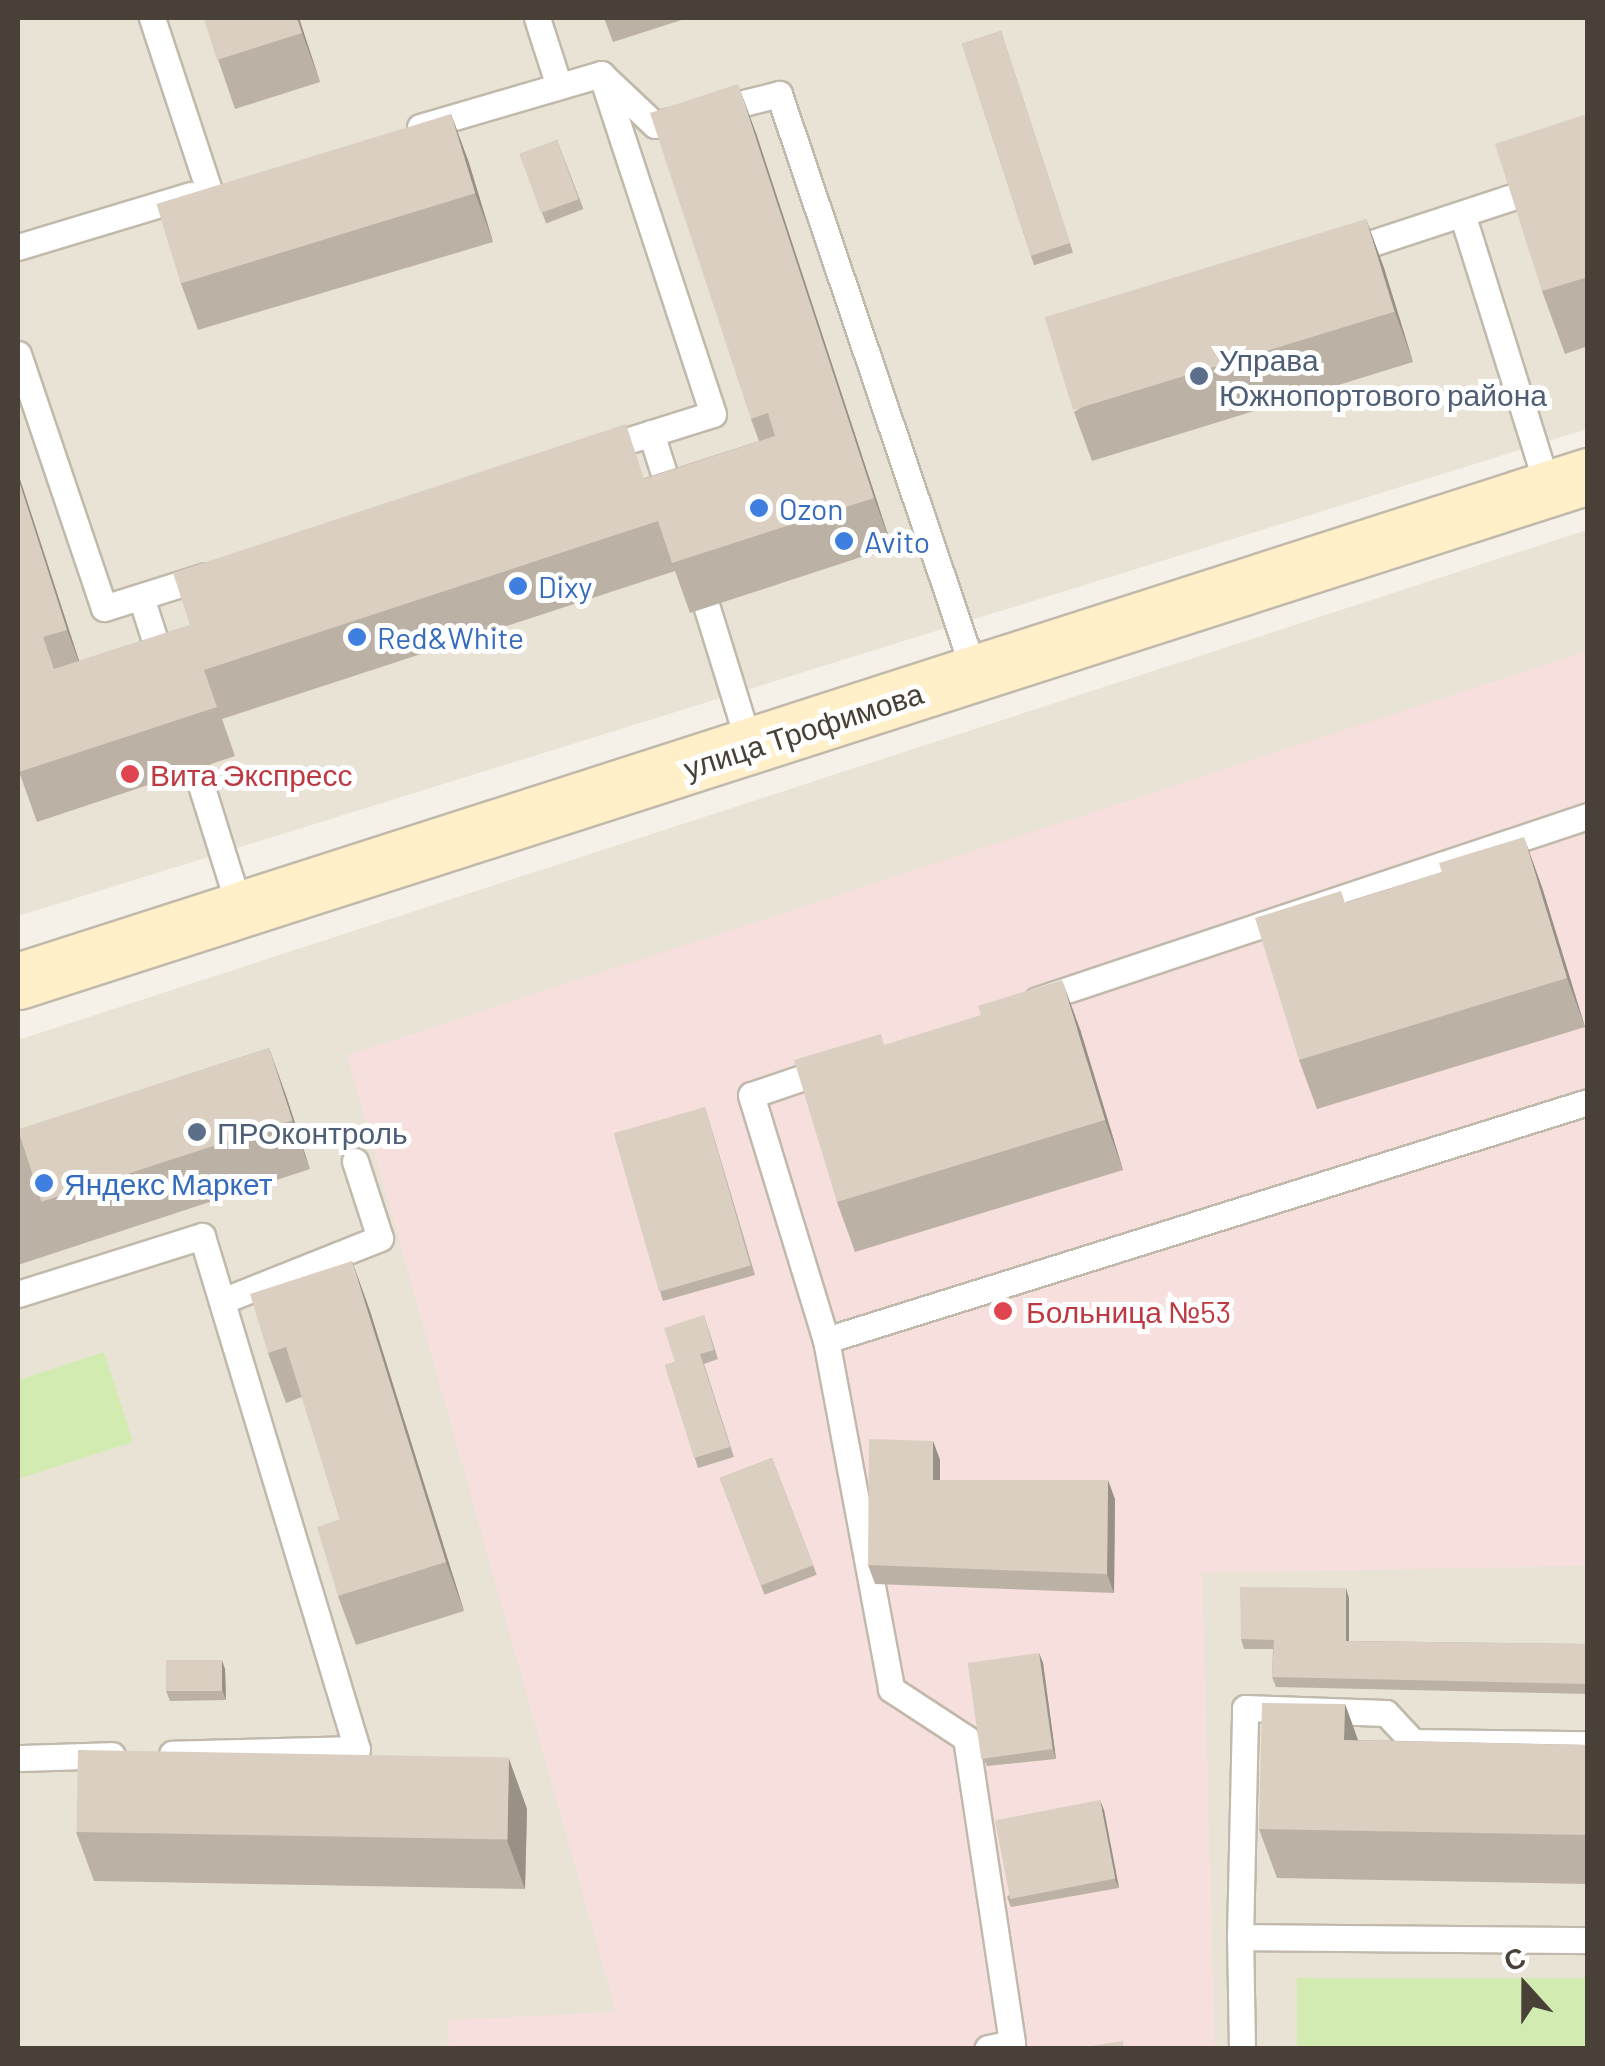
<!DOCTYPE html>
<meta charset="utf-8">
<style>
body{margin:0}
#map{position:relative;width:1605px;height:2066px;overflow:hidden;background:#f5f1e9;font-family:Barlow,sans-serif}
div>[style]{position:absolute}
.residential>*{inset:0;background:#e9e3d6}
.medical>*{inset:0;background:#f6dfdc}
.green>*{inset:0;background:#d2ebb0;transform-origin:0 0}
.roads{filter:drop-shadow(2px 0 #c1b9ab) drop-shadow(-2px 0 #c1b9ab) drop-shadow(0 2px #c1b9ab) drop-shadow(0 -2px #c1b9ab)}
.lane>*{height:25px;margin:-12.5px;padding:0 12.5px;transform-origin:12.5px;border-radius:12.5px;background:#fff}
.secondary>*{height:55px;margin:-27.5px;padding:0 27.5px;transform-origin:27.5px;border-radius:27.5px;background:#fff0c9}
.wall>*{inset:0;background:#bbb2a5;transform-origin:0 0}
.shaded-wall>*{inset:0;background:#999186}
.building>*{inset:0;background:#dacfc0;transform-origin:0 0}
.dots>*{width:28px;height:28px;translate:-50% -50%;box-sizing:border-box;border:5px solid #fff;border-radius:50%}
span{translate:-50% -50%;white-space:nowrap;text-align:center;line-height:1.15;-webkit-text-stroke:10px #fff;paint-order:stroke}
.service-label{font-size:30px;color:#4e5e75}
.left{translate:0 -50%;text-align:left}
.shop-label{font-size:30px;color:#366cbe}
.street-label{font-size:30px;color:#494137}
.health-label{font-size:30px;color:#be3a42}
.frame{position:absolute;inset:0;border:20px solid #494137;pointer-events:none}
.north{position:absolute;left:1475px;top:1936px;width:100px;height:100px;-webkit-text-stroke:8px #fff;paint-order:stroke;rotate:339deg;font-size:28px;font-weight:700;line-height:40px;text-align:center;color:#494137}
.north::after{content:'';display:block;margin:auto;width:35px;height:45px;background:#494137;clip-path:polygon(50% 0,100% 100%,50% 72%,0 100%)}
</style>
<div id="map">
<div class="residential">
<div style="clip-path:polygon(18px 18px,1587px 18px,1587px 429px,18px 916px)"></div>
<div style="clip-path:polygon(1587px 530px,1587px 2048px,18px 2048px,18px 1040px)"></div>
</div>
<div class="medical">
<div style="clip-path:polygon(1587px 651px,1587px 1566px,1202px 1573px,1215px 2048px,449px 2048px,448px 2020px,616px 2012px,347px 1055px)"></div>
</div>
<div class="green">
<div style="clip-path:polygon(104px 1352px,133px 1442px,18px 1479px,18px 1380px)"></div>
<div style="left:1297px;top:1978px;width:290px;height:70px"></div>
</div>
<div class="roads">
<div class="lane">
<div style="left:152px;top:18px;width:181px;rotate:71.7deg"></div>
<div style="left:537px;top:18px;width:71px;rotate:72.1deg"></div>
<div style="left:420px;top:127px;width:189px;rotate:-16.3deg"></div>
<div style="left:601px;top:74px;width:74px;rotate:43.4deg"></div>
<div style="left:655px;top:125px;width:128px;rotate:-14deg"></div>
<div style="left:779px;top:94px;width:612px;rotate:71.33deg"></div>
<div style="left:1463px;top:217px;width:285px;rotate:72.6deg"></div>
<div style="left:18px;top:247px;width:180px;rotate:-16.8deg"></div>
<div style="left:1345px;top:252px;width:256px;rotate:-18.2deg"></div>
<div style="left:18px;top:354px;width:268px;rotate:71.3deg"></div>
<div style="left:104px;top:608px;width:107px;rotate:-17.4deg"></div>
<div style="left:651px;top:433px;width:76px;rotate:72.3deg"></div>
<div style="left:601px;top:449px;width:117px;rotate:-17.4deg"></div>
<div style="left:713px;top:414px;width:353px;rotate:-108.2deg"></div>
<div style="left:141px;top:597px;width:76px;rotate:72.3deg"></div>
<div style="left:707px;top:608px;width:145px;rotate:72.8deg"></div>
<div style="left:196px;top:769px;width:147px;rotate:72.6deg"></div>
<div style="left:1037px;top:1000px;width:581px;rotate:-18.47deg"></div>
<div style="left:828px;top:1069px;width:81px;rotate:161.3deg"></div>
<div style="left:751px;top:1095px;width:256px;rotate:73deg"></div>
<div style="left:826px;top:1340px;width:355px;rotate:79.4deg"></div>
<div style="left:891px;top:1689px;width:90px;rotate:33.2deg"></div>
<div style="left:966px;top:1738px;width:308px;rotate:81.4deg"></div>
<div style="left:1012px;top:2043px;width:25px;rotate:168deg"></div>
<div style="left:18px;top:1294px;width:193px;rotate:-17.5deg"></div>
<div style="left:202px;top:1236px;width:536px;rotate:73.19deg"></div>
<div style="left:357px;top:1749px;width:185px;rotate:178.5deg"></div>
<div style="left:222px;top:1301px;width:170px;rotate:-21.7deg"></div>
<div style="left:380px;top:1238px;width:81px;rotate:-108deg"></div>
<div style="left:826px;top:1340px;width:798px;rotate:-17.35deg"></div>
<div style="left:18px;top:1758px;width:94px;rotate:-1.8deg"></div>
<div style="left:1240px;top:1937px;width:229px;rotate:-88.7deg"></div>
<div style="left:1245px;top:1708px;width:141px;rotate:2deg"></div>
<div style="left:1386px;top:1713px;width:40px;rotate:47deg"></div>
<div style="left:1413px;top:1742px;width:175px;rotate:0.7deg"></div>
<div style="left:1242px;top:2048px;width:111px;rotate:-91deg"></div>
<div style="left:1240px;top:1937px;width:348px;rotate:0.5deg"></div>
</div>
<div class="secondary">
<div style="left:18px;top:981px;width:1649px;rotate:-17.83deg"></div>
</div>
</div>
<div class="wall">
<div style="clip-path:polygon(204px 18px,299px 18px,320px 82px,235px 109px)"></div>
<div style="clip-path:polygon(604px 18px,688px 18px,613px 42px)"></div>
<div style="left:1001px;top:31px;width:233px;height:41px;rotate:72deg"></div>
<div style="clip-path:polygon(451px 114px,469px 163px,493px 242px,198px 330px,180px 281px)"></div>
<div style="clip-path:polygon(1588px 126px,1588px 346px,1565px 354px,1542px 291px)"></div>
<div style="clip-path:polygon(756px 133px,892px 547px,690px 613px,675px 571px,222px 719px,235px 756px,37px 822px,18px 769px,18px 473px,79px 661px,759px 441px,751px 419px)"></div>
<div style="left:557px;top:140px;width:74px;height:40px;rotate:69deg"></div>
<div style="clip-path:polygon(1366px 219px,1384px 268px,1413px 362px,1092px 461px,1074px 412px)"></div>
<div style="clip-path:polygon(1442px 872px,1542px 887px,1585px 1027px,1317px 1109px,1299px 1060px,1346px 902px)"></div>
<div style="clip-path:polygon(1080px 1029px,1123px 1170px,855px 1252px,837px 1202px,885px 1045px)"></div>
<div style="clip-path:polygon(269px 1048px,310px 1169px,18px 1265px,18px 1130px)"></div>
<div style="clip-path:polygon(705px 1107px,755px 1275px,663px 1301px,660px 1291px)"></div>
<div style="clip-path:polygon(352px 1261px,370px 1311px,464px 1611px,356px 1645px,338px 1596px,340px 1519px,302px 1397px,286px 1403px,268px 1353px)"></div>
<div style="clip-path:polygon(704px 1315px,718px 1359px,704px 1364px,734px 1457px,698px 1468px,665px 1365px,675px 1362px)"></div>
<div style="clip-path:polygon(933px 1441px,940px 1460px,940px 1480px,1115px 1499px,1114px 1593px,875px 1584px,868px 1565px)"></div>
<div style="left:772px;top:1458px;width:125px;height:56px;rotate:69deg"></div>
<div style="clip-path:polygon(1349px 1598px,1349px 1641px,1588px 1644px,1588px 1694px,1276px 1687px,1272px 1677px,1273px 1649px,1244px 1649px,1241px 1639px)"></div>
<div style="clip-path:polygon(1039px 1653px,1043px 1663px,1056px 1759px,987px 1766px,983px 1756px)"></div>
<div style="clip-path:polygon(225px 1669px,226px 1700px,170px 1701px,166px 1691px)"></div>
<div style="clip-path:polygon(1345px 1704px,1358px 1740px,1588px 1745px,1588px 1884px,1277px 1878px,1259px 1829px)"></div>
<div style="clip-path:polygon(509px 1759px,527px 1809px,525px 1889px,94px 1881px,76px 1832px)"></div>
<div style="clip-path:polygon(1104px 1810px,1119px 1888px,1011px 1907px,1007px 1897px)"></div>
</div>
<div class="shaded-wall">
<div style="clip-path:polygon(297px 18px,299px 18px,320px 82px,302px 33px)"></div>
<div style="clip-path:polygon(738px 84px,756px 133px,892px 547px,874px 498px)"></div>
<div style="clip-path:polygon(451px 114px,469px 163px,493px 242px,475px 193px)"></div>
<div style="clip-path:polygon(1366px 219px,1384px 268px,1413px 362px,1395px 312px)"></div>
<div style="clip-path:polygon(18px 473px,85px 679px,67px 630px,18px 478px)"></div>
<div style="clip-path:polygon(1524px 837px,1542px 887px,1585px 1027px,1567px 978px)"></div>
<div style="clip-path:polygon(1062px 980px,1080px 1029px,1123px 1170px,1105px 1120px)"></div>
<div style="clip-path:polygon(269px 1048px,287px 1098px,310px 1169px,292px 1120px)"></div>
<div style="clip-path:polygon(352px 1261px,370px 1311px,464px 1611px,446px 1562px)"></div>
<div style="clip-path:polygon(933px 1441px,940px 1460px,940px 1499px,933px 1480px)"></div>
<div style="clip-path:polygon(1108px 1480px,1115px 1499px,1114px 1593px,1107px 1574px)"></div>
<div style="clip-path:polygon(1346px 1588px,1349px 1598px,1349px 1650px,1346px 1641px)"></div>
<div style="clip-path:polygon(1039px 1653px,1043px 1663px,1056px 1759px,1053px 1749px)"></div>
<div style="clip-path:polygon(222px 1660px,225px 1669px,226px 1700px,222px 1690px)"></div>
<div style="clip-path:polygon(1345px 1704px,1363px 1754px,1344px 1740px)"></div>
<div style="clip-path:polygon(509px 1759px,527px 1809px,525px 1889px,507px 1840px)"></div>
<div style="clip-path:polygon(1100px 1800px,1104px 1810px,1119px 1888px,1115px 1879px)"></div>
</div>
<div class="building">
<div style="clip-path:polygon(204px 18px,297px 18px,302px 33px,217px 60px)"></div>
<div style="left:1001px;top:31px;width:223px;height:41px;rotate:72deg"></div>
<div style="clip-path:polygon(738px 84px,874px 498px,672px 563px,658px 521px,204px 670px,217px 707px,19px 772px,18px 478px,67px 630px,43px 637px,54px 669px,190px 625px,173px 573px,626px 424px,644px 479px,775px 436px,768px 413px,751px 419px,650px 113px)"></div>
<div style="left:451px;top:114px;width:83px;height:308px;rotate:73deg"></div>
<div style="clip-path:polygon(1584px 115px,1588px 127px,1588px 277px,1542px 291px,1495px 144px)"></div>
<div style="left:557px;top:140px;width:63px;height:40px;rotate:70deg"></div>
<div style="left:1366px;top:219px;width:97px;height:336px;rotate:73deg"></div>
<div style="clip-path:polygon(1524px 837px,1567px 978px,1299px 1060px,1255px 918px,1341px 891px,1345px 903px,1442px 872px,1439px 863px)"></div>
<div style="clip-path:polygon(1062px 980px,1105px 1120px,837px 1202px,794px 1060px,881px 1034px,884px 1045px,981px 1015px,978px 1006px)"></div>
<div style="left:269px;top:1048px;width:76px;height:264px;rotate:72deg"></div>
<div style="left:705px;top:1107px;width:165px;height:95px;rotate:74deg"></div>
<div style="clip-path:polygon(352px 1261px,446px 1562px,338px 1596px,317px 1527px,340px 1519px,286px 1347px,268px 1353px,250px 1294px)"></div>
<div style="clip-path:polygon(704px 1315px,714px 1350px,700px 1354px,730px 1447px,694px 1458px,665px 1365px,675px 1362px,664px 1328px)"></div>
<div style="clip-path:polygon(869px 1439px,933px 1441px,933px 1480px,1108px 1480px,1107px 1574px,868px 1565px)"></div>
<div style="left:772px;top:1458px;width:115px;height:56px;rotate:69deg"></div>
<div style="clip-path:polygon(1240px 1587px,1346px 1588px,1346px 1641px,1588px 1644px,1588px 1684px,1272px 1677px,1274px 1640px,1241px 1639px)"></div>
<div style="left:1039px;top:1653px;width:97px;height:72px;rotate:82deg"></div>
<div style="left:166px;top:1660px;width:56px;height:31px"></div>
<div style="clip-path:polygon(1262px 1703px,1345px 1704px,1344px 1740px,1588px 1745px,1588px 1835px,1259px 1829px)"></div>
<div style="left:78px;top:1750px;width:431px;height:82px;rotate:1deg"></div>
<div style="left:1100px;top:1800px;width:80px;height:107px;rotate:79deg"></div>
<div style="clip-path:polygon(1123px 2041px,1124px 2048px,1078px 2048px)"></div>
</div>
<div class="dots">
<div style="left:1199px;top:376px;background:#5c6f8a"></div>
<div style="left:759px;top:508px;background:#3f7fe0"></div>
<div style="left:844px;top:541px;background:#3f7fe0"></div>
<div style="left:518px;top:586px;background:#3f7fe0"></div>
<div style="left:357px;top:637px;background:#3f7fe0"></div>
<div style="left:130px;top:774px;background:#e0444e"></div>
<div style="left:197px;top:1132px;background:#5c6f8a"></div>
<div style="left:44px;top:1183px;background:#3f7fe0"></div>
<div style="left:1003px;top:1311px;background:#e0444e"></div>
</div>
<div class="service-label">
<span class="left" style="left:1219px;top:376px">Управа<br>Южнопортового района</span>
<span class="left" style="left:217px;top:1132px">ПРОконтроль</span>
</div>
<div class="shop-label">
<span class="left" style="left:779px;top:508px">Ozon</span>
<span class="left" style="left:864px;top:541px">Avito</span>
<span class="left" style="left:538px;top:586px">Dixy</span>
<span class="left" style="left:377px;top:637px">Red&amp;White</span>
<span class="left" style="left:64px;top:1183px">Яндекс Маркет</span>
</div>
<div class="street-label">
<span style="left:803px;top:730px;rotate:-18deg">улица Трофимова</span>
</div>
<div class="health-label">
<span class="left" style="left:150px;top:774px">Вита Экспресс</span>
<span class="left" style="left:1026px;top:1311px">Больница №53</span>
</div>
<div class="frame"></div>
<div class="north">С</div>
</div>
